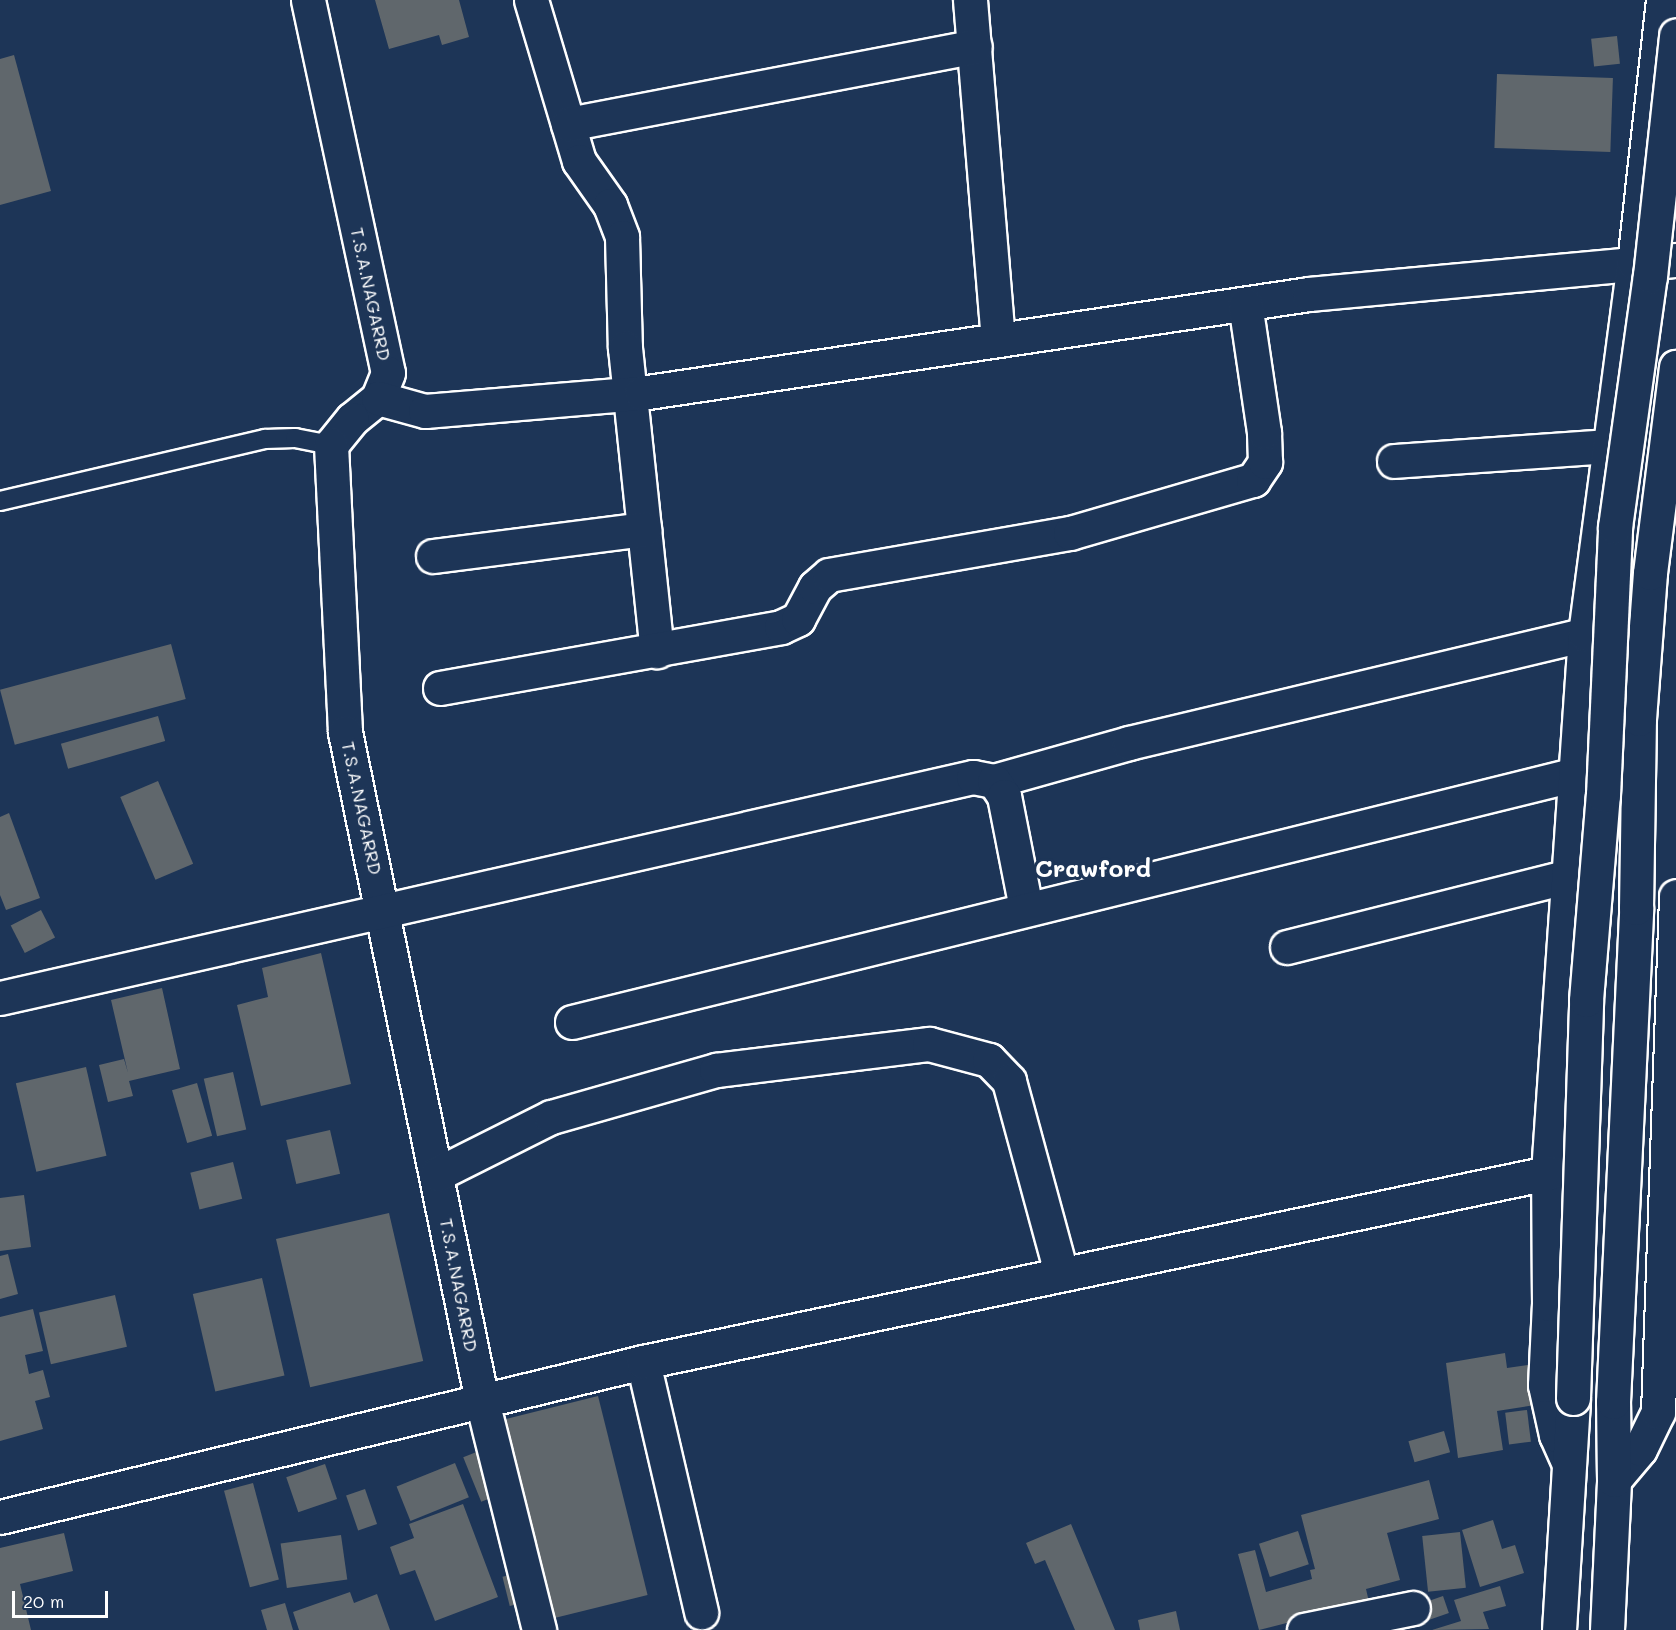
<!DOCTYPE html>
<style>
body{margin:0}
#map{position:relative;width:1676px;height:1630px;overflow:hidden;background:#1d3557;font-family:Mali,sans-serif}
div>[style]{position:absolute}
.building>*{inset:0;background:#60676c;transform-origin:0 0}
.roads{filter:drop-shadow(2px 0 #fff) drop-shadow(-2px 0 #fff) drop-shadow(0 2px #fff) drop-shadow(0 -2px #fff)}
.lane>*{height:18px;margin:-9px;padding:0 9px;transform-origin:9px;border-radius:9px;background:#1d3557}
.street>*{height:33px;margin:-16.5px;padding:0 16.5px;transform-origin:16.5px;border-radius:16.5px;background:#1d3557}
.primary>*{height:33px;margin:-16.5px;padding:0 16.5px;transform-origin:16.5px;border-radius:16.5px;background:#1d3557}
.bridges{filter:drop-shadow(2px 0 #fff) drop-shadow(-2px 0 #fff) drop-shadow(0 2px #fff) drop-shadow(0 -2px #fff)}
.primary-bridge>*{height:33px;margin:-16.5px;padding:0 16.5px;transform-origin:16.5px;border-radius:16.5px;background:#1d3557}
span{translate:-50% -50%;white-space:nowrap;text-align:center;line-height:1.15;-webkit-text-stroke:6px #1d3557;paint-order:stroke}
.street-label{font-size:18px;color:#fff}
.district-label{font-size:24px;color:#fff;font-weight:700}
.scale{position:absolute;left:12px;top:1591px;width:96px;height:27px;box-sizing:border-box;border:3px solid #fff;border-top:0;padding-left:8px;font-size:18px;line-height:21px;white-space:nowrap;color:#fff;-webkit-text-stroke:4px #1d3557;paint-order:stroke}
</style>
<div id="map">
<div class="building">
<div style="clip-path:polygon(375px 0,459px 0,469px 37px,442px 45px,439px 35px,389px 49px)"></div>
<div style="left:1617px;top:36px;width:28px;height:26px;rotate:84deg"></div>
<div style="clip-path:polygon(14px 55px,51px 191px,0 205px,0 59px)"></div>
<div style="left:1497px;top:74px;width:116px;height:74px;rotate:2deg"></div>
<div style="left:171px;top:644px;width:57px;height:177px;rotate:75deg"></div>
<div style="left:158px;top:716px;width:26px;height:101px;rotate:74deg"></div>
<div style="left:158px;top:781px;width:90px;height:41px;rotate:67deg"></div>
<div style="clip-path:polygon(9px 813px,40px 898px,6px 910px,0 895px,0 817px)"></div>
<div style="left:41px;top:910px;width:31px;height:34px;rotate:63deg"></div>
<div style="clip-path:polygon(321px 953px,351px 1084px,261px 1106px,237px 1005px,268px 997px,262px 968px)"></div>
<div style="clip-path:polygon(162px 988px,180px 1069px,129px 1081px,133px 1096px,108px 1102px,99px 1065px,124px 1059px,128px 1073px,111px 1000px)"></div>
<div style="left:86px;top:1067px;width:91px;height:72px;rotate:77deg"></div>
<div style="left:233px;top:1072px;width:59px;height:30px;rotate:77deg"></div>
<div style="left:197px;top:1083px;width:55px;height:26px;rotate:74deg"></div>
<div style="left:330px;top:1130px;width:45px;height:45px;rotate:77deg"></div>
<div style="left:233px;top:1162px;width:38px;height:44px;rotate:76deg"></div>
<div style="clip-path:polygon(24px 1195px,31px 1247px,0 1251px,0 1198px)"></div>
<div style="left:389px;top:1213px;width:152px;height:116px;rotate:77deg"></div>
<div style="clip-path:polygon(8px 1254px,18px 1294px,0 1299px,0 1256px)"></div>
<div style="left:262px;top:1278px;width:100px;height:71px;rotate:77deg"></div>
<div style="left:115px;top:1295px;width:53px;height:78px;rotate:77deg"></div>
<div style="clip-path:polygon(33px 1309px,43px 1351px,25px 1355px,29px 1374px,43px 1370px,50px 1397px,35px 1401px,43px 1429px,0 1441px,0 1317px)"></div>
<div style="clip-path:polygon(1505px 1353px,1507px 1368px,1528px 1365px,1535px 1405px,1497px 1411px,1503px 1450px,1458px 1458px,1446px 1363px)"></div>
<div style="left:598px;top:1396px;width:205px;height:100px;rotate:76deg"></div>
<div style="left:1527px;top:1410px;width:32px;height:22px;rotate:83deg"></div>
<div style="left:1444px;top:1431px;width:22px;height:37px;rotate:74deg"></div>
<div style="left:479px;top:1451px;width:48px;height:17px;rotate:68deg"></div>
<div style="left:455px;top:1463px;width:37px;height:63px;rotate:68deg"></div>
<div style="left:325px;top:1464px;width:37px;height:41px;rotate:71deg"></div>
<div style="clip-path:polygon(1429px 1480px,1439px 1519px,1387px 1533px,1400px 1580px,1366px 1589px,1369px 1602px,1259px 1630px,1238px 1554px,1255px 1550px,1266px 1592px,1312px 1579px,1310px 1570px,1315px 1569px,1301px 1515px)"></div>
<div style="left:253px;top:1483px;width:100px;height:30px;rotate:75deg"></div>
<div style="left:365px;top:1489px;width:37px;height:20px;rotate:71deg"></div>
<div style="clip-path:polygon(463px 1504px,498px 1597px,435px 1621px,415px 1570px,400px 1575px,390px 1547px,414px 1538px,409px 1524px)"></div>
<div style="clip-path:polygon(1493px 1520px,1502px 1549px,1515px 1545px,1524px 1573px,1480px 1587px,1462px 1530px)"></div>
<div style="clip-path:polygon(1071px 1524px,1115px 1630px,1075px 1630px,1045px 1560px,1035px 1564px,1026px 1543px)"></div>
<div style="left:1298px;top:1531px;width:35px;height:41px;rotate:72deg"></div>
<div style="left:1460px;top:1532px;width:56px;height:38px;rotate:84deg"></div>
<div style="clip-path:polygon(64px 1533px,73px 1571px,20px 1584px,31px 1630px,0 1630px,0 1548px)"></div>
<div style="left:341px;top:1535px;width:45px;height:61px;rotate:82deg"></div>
<div style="left:518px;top:1573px;width:30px;height:16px;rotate:76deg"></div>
<div style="clip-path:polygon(1500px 1586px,1506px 1606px,1483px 1612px,1489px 1629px,1432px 1630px,1461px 1621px,1454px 1600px)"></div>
<div style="clip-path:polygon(350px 1592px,354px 1603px,377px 1594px,390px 1630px,299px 1630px,293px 1612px)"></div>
<div style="left:1443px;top:1596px;width:18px;height:22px;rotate:71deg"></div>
<div style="clip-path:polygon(285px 1603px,293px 1630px,267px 1630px,261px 1610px)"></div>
<div style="clip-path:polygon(1176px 1611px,1180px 1630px,1140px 1630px,1138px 1620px)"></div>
</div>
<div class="roads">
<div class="lane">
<div style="left:0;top:501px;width:272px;rotate:-13.2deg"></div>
<div style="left:265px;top:439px;width:30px;rotate:-2deg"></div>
<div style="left:295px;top:438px;width:37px;rotate:11deg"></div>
</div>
<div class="street">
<div style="left:308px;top:0;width:381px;rotate:77.9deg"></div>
<div style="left:388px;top:373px;width:27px;rotate:112deg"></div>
<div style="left:378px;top:398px;width:33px;rotate:141deg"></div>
<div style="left:352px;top:419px;width:33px;rotate:129deg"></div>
<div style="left:331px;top:445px;width:287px;rotate:87.2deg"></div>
<div style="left:345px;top:732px;width:683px;rotate:78.43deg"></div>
<div style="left:482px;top:1401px;width:236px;rotate:76deg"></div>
<div style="left:531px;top:0;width:168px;rotate:73.4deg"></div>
<div style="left:579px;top:161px;width:54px;rotate:54.8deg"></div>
<div style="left:610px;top:205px;width:34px;rotate:69deg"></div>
<div style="left:622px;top:237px;width:111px;rotate:88.5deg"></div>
<div style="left:625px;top:348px;width:305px;rotate:84deg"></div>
<div style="left:970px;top:0;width:341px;rotate:85.3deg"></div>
<div style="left:568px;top:124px;width:414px;rotate:-10.8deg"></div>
<div style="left:378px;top:398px;width:49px;rotate:15.5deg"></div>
<div style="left:425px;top:411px;width:217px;rotate:-4.8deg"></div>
<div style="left:641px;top:393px;width:675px;rotate:-8.43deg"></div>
<div style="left:1309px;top:294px;width:369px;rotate:-5.3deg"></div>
<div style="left:1394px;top:461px;width:217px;rotate:-4deg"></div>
<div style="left:433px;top:556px;width:213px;rotate:-7.3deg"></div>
<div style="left:440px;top:688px;width:346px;rotate:-10.1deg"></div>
<div style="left:781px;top:627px;width:19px;rotate:-25deg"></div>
<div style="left:798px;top:619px;width:36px;rotate:-62deg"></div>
<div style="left:815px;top:587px;width:18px;rotate:-41deg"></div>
<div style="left:829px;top:575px;width:245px;rotate:-9.9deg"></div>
<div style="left:1070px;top:533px;width:191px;rotate:-16.2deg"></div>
<div style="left:1253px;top:480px;width:22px;rotate:-56deg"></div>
<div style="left:1265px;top:462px;width:30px;rotate:-92deg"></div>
<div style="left:1264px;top:432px;width:129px;rotate:-98.4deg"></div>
<div style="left:994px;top:781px;width:140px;rotate:-15.7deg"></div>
<div style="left:1129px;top:743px;width:469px;rotate:-13.4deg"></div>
<div style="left:1287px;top:947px;width:291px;rotate:-14.1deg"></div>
<div style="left:0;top:998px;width:998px;rotate:-12.8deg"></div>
<div style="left:973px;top:777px;width:21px;rotate:11deg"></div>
<div style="left:994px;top:781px;width:18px;rotate:56deg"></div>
<div style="left:1004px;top:796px;width:114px;rotate:78.9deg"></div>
<div style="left:572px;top:1022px;width:1034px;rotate:-13.87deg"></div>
<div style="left:437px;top:1174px;width:127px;rotate:-26.6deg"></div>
<div style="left:551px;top:1117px;width:172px;rotate:-15.9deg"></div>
<div style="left:716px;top:1070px;width:215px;rotate:-7deg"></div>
<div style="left:929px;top:1044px;width:62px;rotate:14.9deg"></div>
<div style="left:989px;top:1060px;width:29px;rotate:46deg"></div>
<div style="left:1009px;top:1081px;width:199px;rotate:74.8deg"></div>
<div style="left:643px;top:1362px;width:257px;rotate:76.9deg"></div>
<div style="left:1569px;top:1464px;width:32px;rotate:-114deg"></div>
<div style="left:1556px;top:1435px;width:51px;rotate:-102.4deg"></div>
<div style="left:1545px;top:1385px;width:81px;rotate:-87.2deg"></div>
<div style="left:1549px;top:1304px;width:131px;rotate:-90.4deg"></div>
<div style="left:1548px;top:1173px;width:540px;rotate:-86.07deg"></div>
<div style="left:1585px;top:634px;width:374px;rotate:-82.5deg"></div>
<div style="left:1634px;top:263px;width:265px;rotate:-83.7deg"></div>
<div style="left:1614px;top:1480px;width:40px;rotate:-50deg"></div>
<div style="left:1640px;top:1449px;width:41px;rotate:-64.1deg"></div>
<div style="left:1658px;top:1412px;width:516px;rotate:-88deg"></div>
<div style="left:0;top:1517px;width:661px;rotate:-13.55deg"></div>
<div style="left:643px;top:1362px;width:925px;rotate:-11.8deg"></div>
<div style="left:1304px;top:1630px;width:111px;rotate:-11.4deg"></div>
</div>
<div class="primary">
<div style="left:1559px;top:1630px;width:232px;rotate:-86.5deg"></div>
<div style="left:1607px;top:1630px;width:150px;rotate:-87.3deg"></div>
<div style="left:1614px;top:1480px;width:78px;rotate:-90.7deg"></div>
<div style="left:1613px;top:1402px;width:495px;rotate:-87.3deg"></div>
<div style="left:1636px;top:908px;width:189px;rotate:-89.1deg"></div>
<div style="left:1639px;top:719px;width:146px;rotate:-85.7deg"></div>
<div style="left:1650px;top:573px;width:208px;rotate:-82.8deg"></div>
</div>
</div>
<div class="bridges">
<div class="primary-bridge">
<div style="left:1573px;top:1398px;width:398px;rotate:-88.1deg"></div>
<div style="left:1586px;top:1000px;width:206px;rotate:-85.3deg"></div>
<div style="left:1603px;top:795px;width:268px;rotate:-87.4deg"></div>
<div style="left:1615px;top:527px;width:253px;rotate:-82.1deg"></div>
<div style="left:1650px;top:276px;width:242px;rotate:-83.8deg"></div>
</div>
</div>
<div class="street-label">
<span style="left:371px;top:294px;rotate:78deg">T.S.A.NAGARRD</span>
<span style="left:362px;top:808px;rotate:78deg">T.S.A.NAGARRD</span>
<span style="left:459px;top:1285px;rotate:79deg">T.S.A.NAGARRD</span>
</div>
<div class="district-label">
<span style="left:1093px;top:868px">Crawford</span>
</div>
<div class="scale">20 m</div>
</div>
